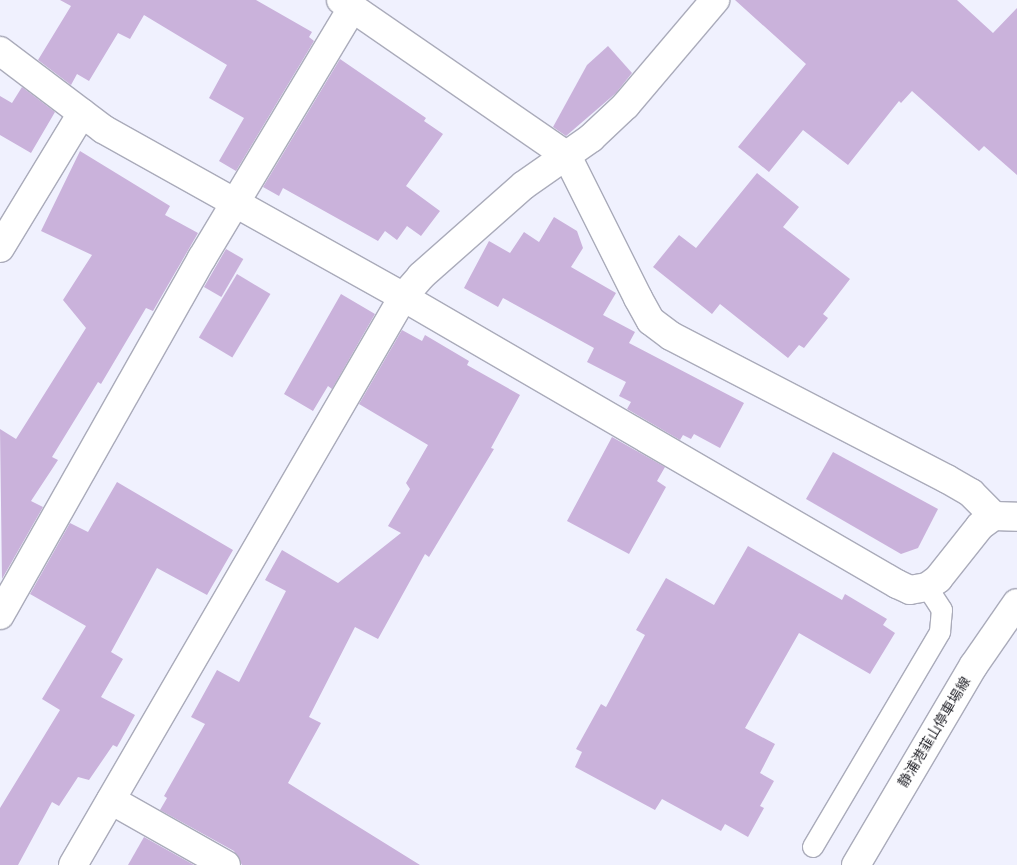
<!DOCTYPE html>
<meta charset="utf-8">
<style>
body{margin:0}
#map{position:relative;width:1017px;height:865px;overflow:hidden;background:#f0f1fe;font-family:"Golos Text","Noto Sans JP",sans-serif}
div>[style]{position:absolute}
.building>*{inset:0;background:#cab2db;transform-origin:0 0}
.roads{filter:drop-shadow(1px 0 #aaabba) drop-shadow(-1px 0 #aaabba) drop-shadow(0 1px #aaabba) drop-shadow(0 -1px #aaabba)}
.service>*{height:20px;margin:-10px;padding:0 10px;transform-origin:10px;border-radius:10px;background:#fff}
.minor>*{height:28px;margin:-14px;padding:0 14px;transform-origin:14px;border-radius:14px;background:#fff}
.secondary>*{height:28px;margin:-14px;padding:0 14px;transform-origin:14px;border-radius:14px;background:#fff}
span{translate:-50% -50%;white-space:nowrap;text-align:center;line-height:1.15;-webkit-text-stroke:5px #fff;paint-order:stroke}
.street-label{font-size:14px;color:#2d2d33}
</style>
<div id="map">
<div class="building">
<div style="clip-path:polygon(60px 0,256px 0,312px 32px,309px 37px,314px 41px,236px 171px,219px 161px,244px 118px,209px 98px,227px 65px,144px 15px,130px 39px,118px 33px,89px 81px,77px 74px,71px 85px,38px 60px,71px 6px)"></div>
<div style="clip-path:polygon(735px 0,957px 0,993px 33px,1017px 8px,1017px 175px,984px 146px,979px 151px,912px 91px,901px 103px,899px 101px,848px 165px,803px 130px,769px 172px,738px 147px,806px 64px)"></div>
<div style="clip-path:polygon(608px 46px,632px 73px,616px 93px,566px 136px,553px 127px,587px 65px)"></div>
<div style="clip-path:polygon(340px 59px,426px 118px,424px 121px,443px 134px,406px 186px,440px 211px,421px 236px,407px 226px,397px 240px,385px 231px,378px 241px,283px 188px,279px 196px,263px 187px)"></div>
<div style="clip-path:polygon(22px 87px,55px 112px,31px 153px,0 135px,0 96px,12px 103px)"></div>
<div style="clip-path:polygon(80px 151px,170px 206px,165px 215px,198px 233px,153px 311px,146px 308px,101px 384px,98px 382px,52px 457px,58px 460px,31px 501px,43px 507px,2px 579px,0 429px,16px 439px,86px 328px,63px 300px,92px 255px,41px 231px)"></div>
<div style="clip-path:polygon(757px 173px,799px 207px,783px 227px,850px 279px,823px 314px,828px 318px,804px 348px,799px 345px,788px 358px,720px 304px,712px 314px,653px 267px,679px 235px,696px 248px)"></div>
<div style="clip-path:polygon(554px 217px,577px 231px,583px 248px,571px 267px,616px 293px,603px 315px,635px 332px,629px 343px,744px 403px,720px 448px,694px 434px,691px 439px,683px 435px,680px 440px,627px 409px,631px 402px,619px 396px,626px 382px,587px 362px,594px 348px,503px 298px,498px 307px,464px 288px,489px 241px,510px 253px,524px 232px,539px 242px)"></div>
<div style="left:226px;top:249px;width:20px;height:44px;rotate:30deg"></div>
<div style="left:237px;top:274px;width:39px;height:74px;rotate:31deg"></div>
<div style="clip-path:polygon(341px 294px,375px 314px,332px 389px,328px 386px,313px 411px,284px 394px)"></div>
<div style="clip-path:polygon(402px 330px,422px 341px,425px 335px,469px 361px,467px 365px,520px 395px,491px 448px,494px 449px,429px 557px,425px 554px,378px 639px,355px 627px,309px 717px,321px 723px,288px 783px,420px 865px,242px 865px,234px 851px,160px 810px,167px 798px,164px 796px,205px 724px,191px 717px,217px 670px,239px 682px,286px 591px,265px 580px,282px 550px,338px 583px,401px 533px,388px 526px,410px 489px,406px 483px,428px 445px,359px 404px)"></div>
<div style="clip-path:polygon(612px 437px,665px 467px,657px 481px,666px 487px,629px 554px,567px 521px)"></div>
<div style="clip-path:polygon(833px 452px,938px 509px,918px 548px,901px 554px,806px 499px)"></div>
<div style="clip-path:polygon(117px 482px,233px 550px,207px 595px,157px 568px,111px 652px,123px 659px,101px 697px,135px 715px,117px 747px,113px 745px,89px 780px,78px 777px,59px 806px,52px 802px,18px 865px,0 865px,0 808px,60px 710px,42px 699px,86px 626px,30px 594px,70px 523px,88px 532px)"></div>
<div style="clip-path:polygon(748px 546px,842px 600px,845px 594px,887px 619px,883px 625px,895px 633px,870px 674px,799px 633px,745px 728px,775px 744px,760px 773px,774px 781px,760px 806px,764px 808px,748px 837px,725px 824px,721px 831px,662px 799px,655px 810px,575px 767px,582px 752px,576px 749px,601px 704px,606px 707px,645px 635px,636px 630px,666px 578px,714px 605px)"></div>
<div style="clip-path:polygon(144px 837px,194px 865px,128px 865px)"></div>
</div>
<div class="roads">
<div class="service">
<div style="left:813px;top:847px;width:250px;rotate:-59.4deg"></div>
<div style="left:940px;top:632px;width:22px;rotate:-85deg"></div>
<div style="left:942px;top:610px;width:27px;rotate:-123deg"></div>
</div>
<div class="minor">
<div style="left:341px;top:0;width:275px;rotate:34.6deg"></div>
<div style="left:567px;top:156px;width:159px;rotate:63.4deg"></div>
<div style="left:638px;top:298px;width:26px;rotate:61deg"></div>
<div style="left:651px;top:321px;width:25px;rotate:37deg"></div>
<div style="left:671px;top:336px;width:311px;rotate:27.4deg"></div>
<div style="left:947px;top:479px;width:28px;rotate:30deg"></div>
<div style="left:971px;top:493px;width:33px;rotate:45deg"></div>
<div style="left:0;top:51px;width:129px;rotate:37.1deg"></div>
<div style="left:103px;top:129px;width:344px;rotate:29.2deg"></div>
<div style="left:403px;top:297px;width:571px;rotate:30.16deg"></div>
<div style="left:897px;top:584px;width:14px;rotate:25deg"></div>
<div style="left:910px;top:590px;width:17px;rotate:-10deg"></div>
<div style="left:927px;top:587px;width:14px;rotate:-36deg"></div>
<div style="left:938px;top:579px;width:68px;rotate:-51.6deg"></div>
<div style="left:980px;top:526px;width:17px;rotate:-36deg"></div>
<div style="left:994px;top:516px;width:23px;rotate:2deg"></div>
<div style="left:0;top:248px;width:158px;rotate:-58.7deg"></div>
<div style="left:0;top:615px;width:410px;rotate:-60.5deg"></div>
<div style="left:202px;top:258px;width:292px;rotate:-59deg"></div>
<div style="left:111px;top:800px;width:132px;rotate:29.5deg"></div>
<div style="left:73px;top:865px;width:657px;rotate:-59.84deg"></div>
<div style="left:403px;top:297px;width:28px;rotate:-49deg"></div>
<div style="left:421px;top:276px;width:137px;rotate:-41.5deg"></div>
<div style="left:524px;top:185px;width:82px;rotate:-35deg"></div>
<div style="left:591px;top:138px;width:48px;rotate:-43.3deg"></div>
<div style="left:626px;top:105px;width:138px;rotate:-49.7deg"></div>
</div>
<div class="secondary">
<div style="left:856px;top:865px;width:232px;rotate:-59.5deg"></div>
<div style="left:974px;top:665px;width:75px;rotate:-55.3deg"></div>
</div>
</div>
<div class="street-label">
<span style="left:934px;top:732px;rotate:-59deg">静浦港韮山停車場線</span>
</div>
</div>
